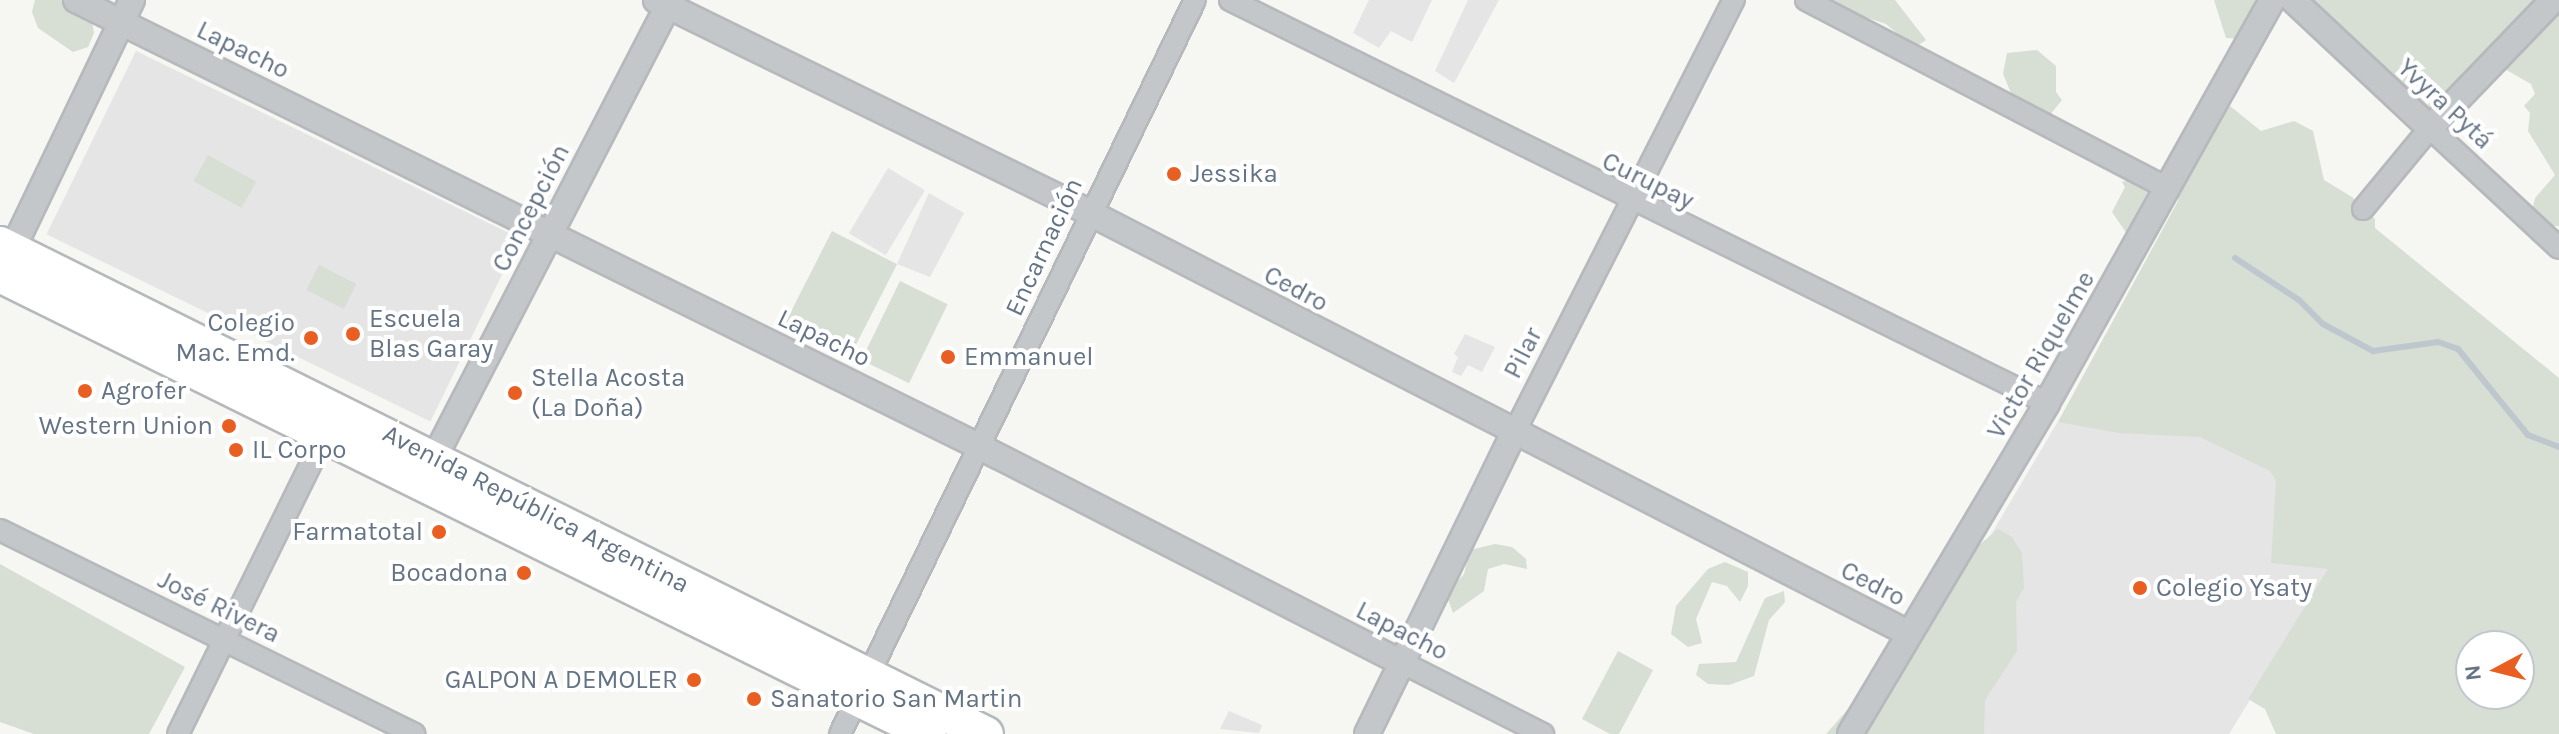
<!DOCTYPE html>
<meta charset="utf-8">
<style>
body{margin:0}
#map{position:relative;width:2559px;height:734px;overflow:hidden;background:#f6f6f3;font-family:Karla,sans-serif}
div>[style]{position:absolute}
.built>*{inset:0;background:#e4e5e4;transform-origin:0 0}
.green>*{inset:0;background:#d7ded4;transform-origin:0 0}
.stream>*{height:6px;margin:-3px;padding:0 3px;transform-origin:3px;border-radius:3px;background:#bec7cd}
.roads{filter:drop-shadow(2px 0 #b6b9bc) drop-shadow(-2px 0 #b6b9bc) drop-shadow(0 2px #b6b9bc) drop-shadow(0 -2px #b6b9bc)}
.minor>*{height:20px;margin:-10px;padding:0 10px;transform-origin:10px;border-radius:10px;background:#c3c7ca}
.tertiary>*{height:24px;margin:-12px;padding:0 12px;transform-origin:12px;border-radius:12px;background:#c3c7ca}
.trunk>*{height:34px;margin:-17px;padding:0 17px;transform-origin:17px;border-radius:17px;background:#fff}
.dots>*{width:22px;height:22px;translate:-50% -50%;box-sizing:border-box;border:4px solid #fff;border-radius:50%}
span{translate:-50% -50%;white-space:nowrap;text-align:center;line-height:1.15;-webkit-text-stroke:8px #fff;paint-order:stroke}
.street-label{font-size:26px;color:#647485}
.poi-label{font-size:26px;color:#647485}
.left{translate:0 -50%;text-align:left}
.right{translate:-100% -50%;text-align:right}
.north{position:absolute;left:2455px;top:630px;width:80px;height:80px;box-sizing:border-box;background:#fff;border:2px solid #c1c7ce;border-radius:50%;rotate:263deg;font-size:22px;font-weight:700;line-height:32px;text-align:center;color:#647485}
.north::after{content:'';display:block;margin:auto;width:28px;height:36px;background:#e85f21;clip-path:polygon(50% 0,100% 100%,50% 72%,0 100%)}
</style>
<div id="map">
<div class="built">
<div style="clip-path:polygon(1369px 0,1432px 0,1412px 42px,1391px 31px,1379px 48px,1353px 33px)"></div>
<div style="clip-path:polygon(1468px 0,1499px 0,1454px 83px,1435px 71px)"></div>
<div style="left:136px;top:51px;width:427px;height:204px;rotate:26deg"></div>
<div style="left:888px;top:168px;width:43px;height:76px;rotate:31deg"></div>
<div style="clip-path:polygon(929px 193px,964px 213px,930px 277px,897px 264px)"></div>
<div style="clip-path:polygon(2128px 303px,2384px 482px,2229px 734px,1873px 734px)"></div>
<div style="clip-path:polygon(1465px 334px,1495px 347px,1482px 372px,1468px 365px,1461px 376px,1452px 372px,1458px 357px,1454px 354px)"></div>
<div style="clip-path:polygon(1229px 711px,1262px 725px,1259px 733px,1220px 729px)"></div>
</div>
<div class="green">
<div style="clip-path:polygon(35px 0,69px 0,91px 17px,94px 33px,88px 47px,73px 52px,38px 28px,32px 12px)"></div>
<div style="clip-path:polygon(1813px 0,1895px 0,1926px 40px,1914px 48px,1886px 24px)"></div>
<div style="clip-path:polygon(2214px 0,2256px 0,2243px 39px,2226px 38px)"></div>
<div style="clip-path:polygon(2304px 0,2559px 0,2559px 226px,2543px 226px,2531px 215px,2535px 198px,2555px 175px,2528px 131px,2530px 113px,2524px 106px,2535px 94px,2531px 84px,2503px 68px,2434px 116px)"></div>
<div style="clip-path:polygon(2037px 50px,2056px 66px,2056px 92px,2062px 100px,2045px 121px,2014px 100px,2003px 74px,2007px 53px)"></div>
<div style="clip-path:polygon(evenodd,2230px 106px,2261px 131px,2294px 121px,2313px 131px,2324px 180px,2352px 197px,2375px 219px,2375px 228px,2559px 378px,2559px 734px,2276px 734px,2265px 709px,2248px 699px,2328px 569px,2271px 563px,2276px 480px,2270px 471px,2200px 437px,2119px 433px,2058px 422px,2178px 201px,2181px 179px,2208px 131px,2230px 106px,2471px 646px,2519px 646px,2519px 694px,2471px 694px,2471px 646px)"></div>
<div style="left:208px;top:155px;width:55px;height:30px;rotate:29deg"></div>
<div style="clip-path:polygon(2141px 176px,2157px 185px,2129px 237px,2112px 212px,2125px 187px,2122px 182px)"></div>
<div style="left:832px;top:231px;width:73px;height:102px;rotate:27deg"></div>
<div style="left:319px;top:265px;width:42px;height:28px;rotate:27deg"></div>
<div style="left:900px;top:281px;width:53px;height:88px;rotate:26deg"></div>
<div style="clip-path:polygon(1998px 529px,2012px 537px,2022px 553px,2024px 588px,2016px 602px,2017px 651px,1985px 700px,1984px 734px,1826px 734px,1849px 708px,1869px 701px,1872px 717px,1920px 643px,1930px 611px,1971px 552px)"></div>
<div style="clip-path:polygon(1495px 544px,1512px 547px,1526px 559px,1527px 569px,1504px 564px,1488px 569px,1484px 591px,1453px 613px,1446px 594px,1464px 574px,1470px 550px)"></div>
<div style="clip-path:polygon(1725px 562px,1748px 572px,1748px 586px,1740px 602px,1727px 586px,1712px 582px,1696px 619px,1702px 643px,1688px 647px,1671px 634px,1676px 606px,1708px 569px)"></div>
<div style="clip-path:polygon(0 564px,185px 667px,149px 734px,34px 734px,0 722px)"></div>
<div style="clip-path:polygon(1784px 591px,1785px 602px,1769px 620px,1754px 676px,1729px 685px,1708px 684px,1696px 675px,1699px 664px,1736px 662px,1765px 598px)"></div>
<div style="clip-path:polygon(1618px 651px,1653px 670px,1619px 734px,1610px 734px,1582px 719px)"></div>
</div>
<div class="stream">
<div style="left:2235px;top:258px;width:77px;rotate:33.3deg"></div>
<div style="left:2299px;top:300px;width:34px;rotate:45deg"></div>
<div style="left:2323px;top:324px;width:57px;rotate:28.4deg"></div>
<div style="left:2373px;top:351px;width:66px;rotate:-7.9deg"></div>
<div style="left:2438px;top:342px;width:21px;rotate:19deg"></div>
<div style="left:2458px;top:349px;width:111px;rotate:50.9deg"></div>
<div style="left:2528px;top:435px;width:33px;rotate:21deg"></div>
</div>
<div class="roads">
<div class="minor">
<div style="left:1230px;top:0;width:911px;rotate:26.26deg"></div>
<div style="left:1806px;top:0;width:409px;rotate:27.5deg"></div>
<div style="left:2363px;top:209px;width:105px;rotate:-50.4deg"></div>
<div style="left:2430px;top:128px;width:176px;rotate:42.9deg"></div>
<div style="left:1514px;top:433px;width:486px;rotate:-63.1deg"></div>
<div style="left:0;top:530px;width:462px;rotate:26.2deg"></div>
<div style="left:1405px;top:664px;width:155px;rotate:26.9deg"></div>
<div style="left:178px;top:734px;width:340px;rotate:-63.8deg"></div>
<div style="left:840px;top:734px;width:815px;rotate:-64.19deg"></div>
</div>
<div class="tertiary">
<div style="left:76px;top:0;width:1011px;rotate:26.31deg"></div>
<div style="left:982px;top:448px;width:475px;rotate:27.1deg"></div>
<div style="left:656px;top:0;width:481px;rotate:26.1deg"></div>
<div style="left:1088px;top:212px;width:922px;rotate:27.18deg"></div>
<div style="left:2293px;top:0;width:187px;rotate:43.1deg"></div>
<div style="left:2430px;top:128px;width:178px;rotate:-46.1deg"></div>
<div style="left:5px;top:265px;width:294px;rotate:-64.4deg"></div>
<div style="left:426px;top:474px;width:534px;rotate:-62.67deg"></div>
<div style="left:1367px;top:734px;width:335px;rotate:-64deg"></div>
<div style="left:1850px;top:734px;width:385px;rotate:-59.2deg"></div>
<div style="left:2047px;top:403px;width:462px;rotate:-60.8deg"></div>
</div>
<div class="trunk">
<div style="left:0;top:244px;width:1101px;rotate:26.43deg"></div>
<div style="left:0;top:275px;width:1036px;rotate:26.29deg"></div>
</div>
</div>
<div class="dots">
<div style="left:1174px;top:174px;background:#e85f21"></div>
<div style="left:353px;top:334px;background:#e85f21"></div>
<div style="left:311px;top:338px;background:#e85f21"></div>
<div style="left:948px;top:357px;background:#e85f21"></div>
<div style="left:85px;top:391px;background:#e85f21"></div>
<div style="left:515px;top:393px;background:#e85f21"></div>
<div style="left:229px;top:426px;background:#e85f21"></div>
<div style="left:236px;top:450px;background:#e85f21"></div>
<div style="left:439px;top:532px;background:#e85f21"></div>
<div style="left:524px;top:573px;background:#e85f21"></div>
<div style="left:2140px;top:588px;background:#e85f21"></div>
<div style="left:694px;top:680px;background:#e85f21"></div>
<div style="left:754px;top:699px;background:#e85f21"></div>
</div>
<div class="street-label">
<span style="left:243px;top:50px;rotate:26deg">Lapacho</span>
<span style="left:2445px;top:104px;rotate:43deg">Yvyra Pytá</span>
<span style="left:1648px;top:181px;rotate:26deg">Curupay</span>
<span style="left:531px;top:208px;rotate:-63deg">Concepción</span>
<span style="left:1044px;top:247px;rotate:-65deg">Encarnación</span>
<span style="left:1296px;top:289px;rotate:28deg">Cedro</span>
<span style="left:824px;top:338px;rotate:26deg">Lapacho</span>
<span style="left:1523px;top:353px;rotate:-63deg">Pilar</span>
<span style="left:2041px;top:355px;rotate:-60deg">Victor Riquelme</span>
<span style="left:536px;top:509px;rotate:27deg">Avenida República Argentina</span>
<span style="left:1873px;top:584px;rotate:27deg">Cedro</span>
<span style="left:219px;top:607px;rotate:26deg">José Rivera</span>
<span style="left:1402px;top:631px;rotate:27deg">Lapacho</span>
</div>
<div class="poi-label">
<span class="left" style="left:1190px;top:174px">Jessika</span>
<span class="left" style="left:369px;top:334px">Escuela<br>Blas Garay</span>
<span class="right" style="left:295px;top:338px">Colegio<br>Mac. Emd.</span>
<span class="left" style="left:964px;top:357px">Emmanuel</span>
<span class="left" style="left:531px;top:393px">Stella Acosta<br>(La Doña)</span>
<span class="left" style="left:101px;top:391px">Agrofer</span>
<span class="right" style="left:213px;top:426px">Western Union</span>
<span class="left" style="left:252px;top:450px">IL Corpo</span>
<span class="right" style="left:423px;top:532px">Farmatotal</span>
<span class="right" style="left:508px;top:573px">Bocadona</span>
<span class="left" style="left:2156px;top:588px">Colegio Ysaty</span>
<span class="right" style="left:678px;top:680px">GALPON A DEMOLER</span>
<span class="left" style="left:770px;top:699px">Sanatorio San Martin</span>
</div>
<div class="north">N</div>
</div>
